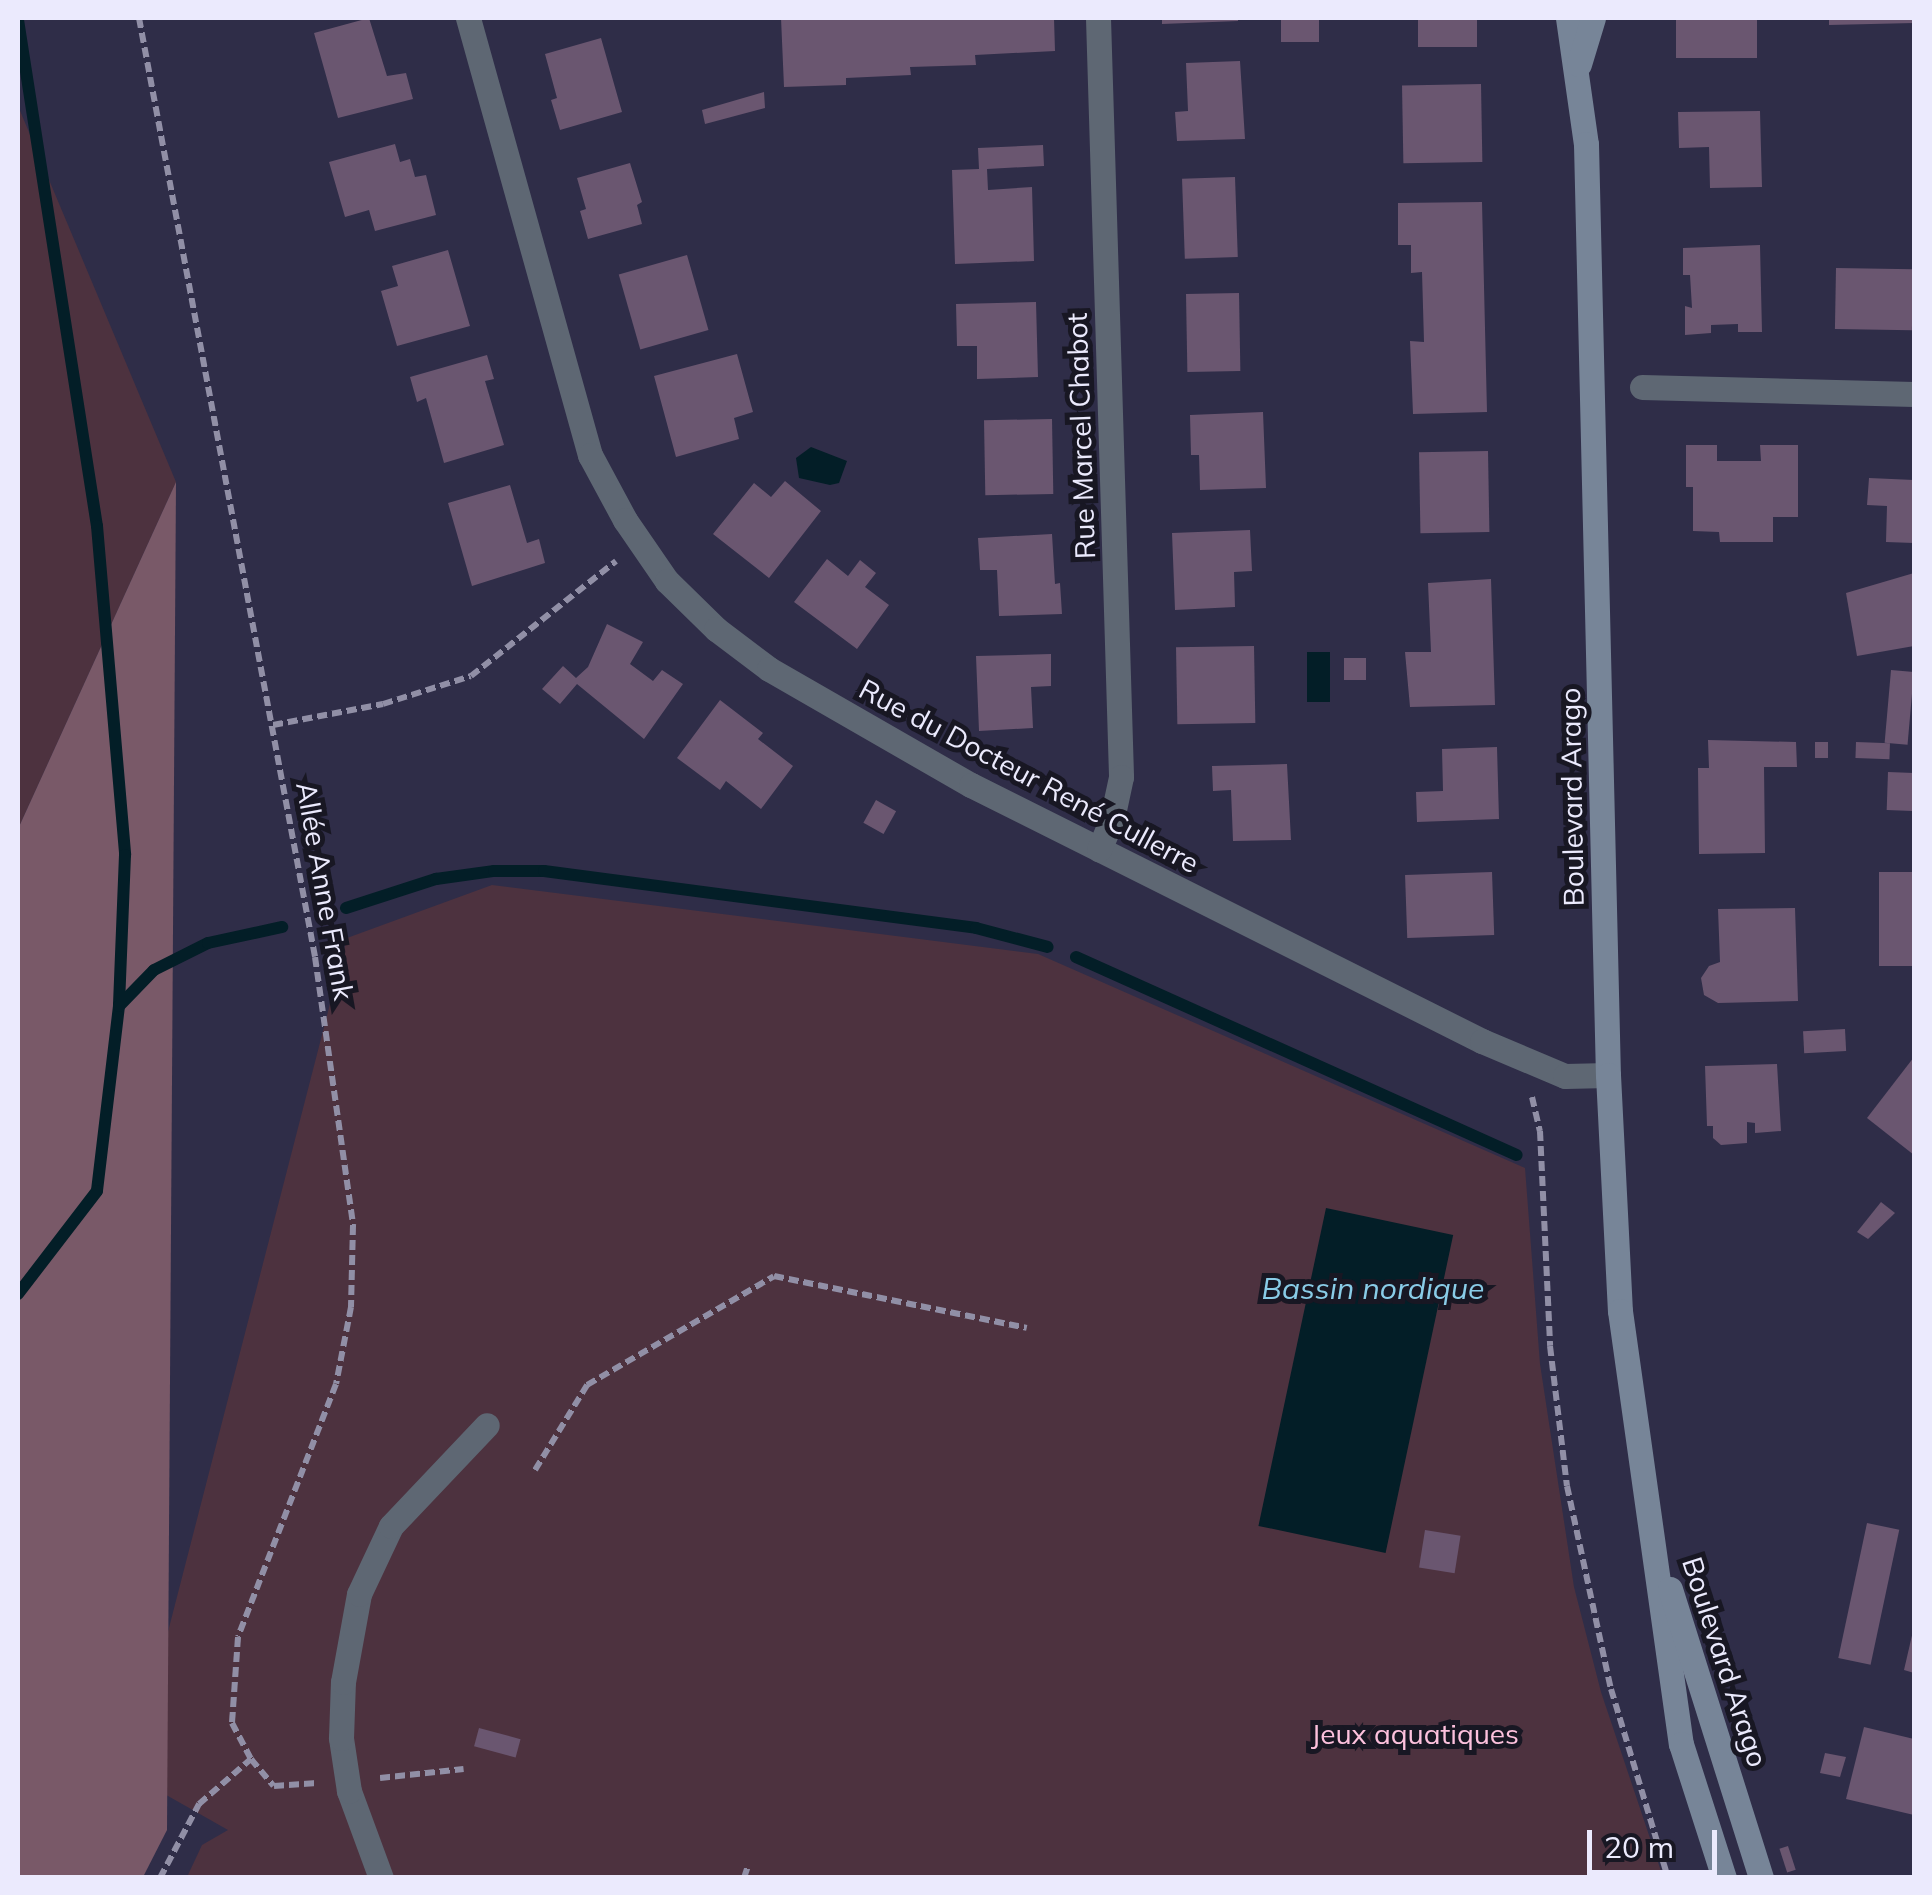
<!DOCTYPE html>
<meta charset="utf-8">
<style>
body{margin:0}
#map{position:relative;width:1932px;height:1895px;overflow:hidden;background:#2f2d48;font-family:Mulish,sans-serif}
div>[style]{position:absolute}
.green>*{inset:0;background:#4d323f}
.forest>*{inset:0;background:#795968}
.water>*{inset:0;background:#031e27;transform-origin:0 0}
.stream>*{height:12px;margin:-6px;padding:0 6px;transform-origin:6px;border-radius:6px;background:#031e27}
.building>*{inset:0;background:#6a5670;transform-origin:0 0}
.path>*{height:6px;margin-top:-3px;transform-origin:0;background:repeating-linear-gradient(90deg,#918fa6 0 10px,transparent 0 15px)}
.street>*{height:25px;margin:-12.5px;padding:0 12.5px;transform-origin:12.5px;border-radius:12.5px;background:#5e6773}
.secondary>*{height:25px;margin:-12.5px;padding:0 12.5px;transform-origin:12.5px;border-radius:12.5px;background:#778598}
span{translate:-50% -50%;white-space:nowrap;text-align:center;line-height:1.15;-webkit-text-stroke:10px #181723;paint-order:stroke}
.street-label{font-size:28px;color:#ebeafd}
.park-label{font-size:28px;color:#fdc1dd}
.water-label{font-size:30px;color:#89cce7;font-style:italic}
.frame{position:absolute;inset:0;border:20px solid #ebeafd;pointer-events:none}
.scale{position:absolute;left:1587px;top:1830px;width:130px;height:45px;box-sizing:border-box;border:5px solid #ebeafd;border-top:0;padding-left:12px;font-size:30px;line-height:35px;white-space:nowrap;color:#ebeafd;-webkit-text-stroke:8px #181723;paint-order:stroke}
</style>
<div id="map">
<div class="green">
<div style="clip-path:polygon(18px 106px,176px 482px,18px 829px)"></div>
<div style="clip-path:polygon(492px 885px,1038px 954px,1525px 1168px,1540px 1364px,1574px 1587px,1601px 1692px,1663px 1877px,187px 1877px,202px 1845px,228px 1830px,131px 1775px,347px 938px)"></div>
</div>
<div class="forest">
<div style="clip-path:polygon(176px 482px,167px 1830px,143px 1877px,18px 1877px,18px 829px)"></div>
</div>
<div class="water">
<div style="clip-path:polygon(811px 447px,847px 461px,839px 483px,830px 485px,799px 478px,796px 458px)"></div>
<div style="left:1307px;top:652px;width:23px;height:50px"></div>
<div style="left:1326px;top:1208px;width:130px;height:325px;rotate:12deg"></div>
</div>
<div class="stream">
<div style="left:18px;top:20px;width:512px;rotate:81.13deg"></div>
<div style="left:97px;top:526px;width:330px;rotate:85.1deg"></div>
<div style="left:125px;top:855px;width:151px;rotate:92.3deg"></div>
<div style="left:119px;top:1006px;width:186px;rotate:96.8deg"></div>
<div style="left:97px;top:1191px;width:130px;rotate:127.5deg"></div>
<div style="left:346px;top:908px;width:95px;rotate:-17.9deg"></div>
<div style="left:436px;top:879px;width:59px;rotate:-7.9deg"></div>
<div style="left:494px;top:871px;width:50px"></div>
<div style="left:544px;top:871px;width:436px;rotate:7.5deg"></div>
<div style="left:976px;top:928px;width:74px;rotate:14.8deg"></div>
<div style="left:1076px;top:957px;width:483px;rotate:24.2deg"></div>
<div style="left:119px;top:1006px;width:50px;rotate:-45.8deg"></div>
<div style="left:154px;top:970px;width:60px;rotate:-26.6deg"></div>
<div style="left:208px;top:943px;width:76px;rotate:-12.2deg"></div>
</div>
<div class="building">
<div style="clip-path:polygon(369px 18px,387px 76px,406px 73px,413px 99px,338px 118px,314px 33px)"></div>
<div style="clip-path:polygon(781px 18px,1054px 18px,1055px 51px,975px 55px,976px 65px,910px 67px,911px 75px,846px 78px,846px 85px,784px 87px)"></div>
<div style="clip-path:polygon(1162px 18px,1238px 18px,1238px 21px,1162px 24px)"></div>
<div style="left:1281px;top:18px;width:38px;height:24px"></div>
<div style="left:1418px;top:18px;width:59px;height:29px"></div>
<div style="left:1676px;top:18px;width:81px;height:40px"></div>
<div style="clip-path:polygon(1829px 18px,1914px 18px,1914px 23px,1829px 25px)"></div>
<div style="clip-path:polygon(601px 38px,622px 112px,560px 130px,551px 100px,557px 98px,545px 54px)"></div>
<div style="clip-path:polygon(1240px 61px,1245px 139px,1177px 141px,1175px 112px,1188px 111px,1186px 63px)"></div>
<div style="left:1481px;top:84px;width:78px;height:79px;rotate:89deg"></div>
<div style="clip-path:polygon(764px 92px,765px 108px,705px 124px,702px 110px)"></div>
<div style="clip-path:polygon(1760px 111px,1762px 187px,1710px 188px,1709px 147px,1679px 148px,1678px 112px)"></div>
<div style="clip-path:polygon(395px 144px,400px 162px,410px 159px,415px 177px,426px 175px,436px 215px,375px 231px,369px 210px,345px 217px,329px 162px)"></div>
<div style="clip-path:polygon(1043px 145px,1044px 166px,987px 169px,988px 190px,1032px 187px,1034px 261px,955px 264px,952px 170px,979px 169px,978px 148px)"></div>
<div style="clip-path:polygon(630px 163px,642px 202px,637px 205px,642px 224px,588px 239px,580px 211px,586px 209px,577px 178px)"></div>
<div style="left:1235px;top:177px;width:80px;height:53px;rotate:88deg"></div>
<div style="clip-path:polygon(1482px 202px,1487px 412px,1413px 414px,1410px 341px,1424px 342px,1422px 272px,1411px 273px,1411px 245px,1398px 245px,1398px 203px)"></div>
<div style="clip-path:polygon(1760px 245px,1762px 332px,1738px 332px,1738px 324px,1711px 325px,1711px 333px,1685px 335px,1685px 306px,1692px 308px,1690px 275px,1683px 275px,1683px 248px)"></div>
<div style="clip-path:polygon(448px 250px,470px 326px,397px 346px,381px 291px,398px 286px,392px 266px)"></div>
<div style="left:687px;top:255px;width:78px;height:71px;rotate:74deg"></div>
<div style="left:1836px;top:268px;width:77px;height:61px;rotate:1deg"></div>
<div style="left:1239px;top:293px;width:78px;height:53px;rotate:89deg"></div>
<div style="clip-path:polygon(1036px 302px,1038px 377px,977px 379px,977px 346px,957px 346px,956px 304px)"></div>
<div style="clip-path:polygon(737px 354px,753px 412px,734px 418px,739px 439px,676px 457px,654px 376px)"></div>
<div style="clip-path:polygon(487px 355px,494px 379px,485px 381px,504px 445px,444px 463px,426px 398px,417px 402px,410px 377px)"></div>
<div style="clip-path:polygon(1263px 412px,1266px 488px,1200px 490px,1199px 455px,1191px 455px,1190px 415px)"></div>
<div style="left:1052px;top:419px;width:75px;height:68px;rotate:89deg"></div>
<div style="clip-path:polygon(1686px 445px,1717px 445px,1717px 461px,1761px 461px,1760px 445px,1798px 445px,1798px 517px,1773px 517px,1773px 542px,1720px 542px,1719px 532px,1693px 531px,1693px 487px,1686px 487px)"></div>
<div style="left:1488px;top:451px;width:81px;height:69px;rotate:89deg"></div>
<div style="clip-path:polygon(1869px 478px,1914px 480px,1914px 543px,1886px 542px,1887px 506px,1867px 505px)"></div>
<div style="clip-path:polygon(785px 481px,821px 511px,769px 578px,713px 534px,754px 483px,771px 497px)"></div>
<div style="clip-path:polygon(510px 485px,527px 543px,539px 539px,545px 563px,472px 586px,448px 503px)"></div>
<div style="clip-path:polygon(1250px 530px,1252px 571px,1234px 572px,1235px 607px,1175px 610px,1172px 533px)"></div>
<div style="clip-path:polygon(1052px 534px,1055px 584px,1060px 583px,1062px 614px,999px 616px,997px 570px,980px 570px,978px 538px)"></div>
<div style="clip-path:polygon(827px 559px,848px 576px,860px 560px,876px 573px,865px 587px,889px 605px,857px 649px,794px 602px)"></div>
<div style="clip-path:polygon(1914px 573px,1914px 646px,1857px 656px,1846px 593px)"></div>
<div style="clip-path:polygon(1491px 579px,1495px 705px,1410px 707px,1405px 652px,1431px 652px,1428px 583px)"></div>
<div style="clip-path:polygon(607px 624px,643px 642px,630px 664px,653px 681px,662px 670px,683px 684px,644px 739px,577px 684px,560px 704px,542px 689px,563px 666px,576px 678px,588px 667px)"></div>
<div style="left:1254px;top:646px;width:77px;height:78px;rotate:89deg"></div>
<div style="clip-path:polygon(1051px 654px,1051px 686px,1031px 687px,1033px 728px,979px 731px,976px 656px)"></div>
<div style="left:1366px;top:658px;width:22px;height:22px;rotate:90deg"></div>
<div style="left:1891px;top:670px;width:23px;height:73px;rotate:5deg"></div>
<div style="clip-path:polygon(720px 700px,763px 733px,758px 739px,793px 766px,761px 809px,726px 781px,720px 790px,677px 758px)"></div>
<div style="clip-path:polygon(1708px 740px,1796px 742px,1797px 767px,1764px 767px,1765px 853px,1699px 854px,1698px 768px,1709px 768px)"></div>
<div style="left:1815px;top:742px;width:13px;height:16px"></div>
<div style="left:1856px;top:742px;width:34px;height:16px;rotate:2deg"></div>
<div style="clip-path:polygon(1497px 747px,1499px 819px,1417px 822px,1416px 792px,1443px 791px,1442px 749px)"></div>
<div style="clip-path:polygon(1287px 764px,1291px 840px,1233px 841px,1231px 790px,1213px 791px,1212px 766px)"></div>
<div style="left:1888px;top:772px;width:26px;height:38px;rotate:2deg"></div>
<div style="left:876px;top:800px;width:23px;height:26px;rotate:29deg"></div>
<div style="left:1492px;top:872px;width:63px;height:87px;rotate:88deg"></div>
<div style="left:1879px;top:872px;width:35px;height:94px"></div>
<div style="clip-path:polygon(1795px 908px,1798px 1001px,1718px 1003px,1704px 995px,1701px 978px,1709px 966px,1720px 962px,1718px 909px)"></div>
<div style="left:1845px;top:1029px;width:22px;height:42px;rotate:87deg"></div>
<div style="clip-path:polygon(1914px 1057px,1914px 1155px,1867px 1118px)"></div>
<div style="clip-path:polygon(1777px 1064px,1781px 1131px,1755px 1133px,1755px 1123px,1747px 1122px,1747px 1143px,1721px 1145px,1713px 1138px,1713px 1126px,1707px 1126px,1705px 1066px)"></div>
<div style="clip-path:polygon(1881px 1202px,1895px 1213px,1868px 1239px,1857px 1232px)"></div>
<div style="left:1867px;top:1523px;width:33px;height:138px;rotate:12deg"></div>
<div style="left:1425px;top:1530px;width:36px;height:38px;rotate:9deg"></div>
<div style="clip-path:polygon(1913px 1631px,1914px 1631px,1914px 1673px,1904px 1670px)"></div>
<div style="clip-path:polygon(1864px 1727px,1914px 1739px,1914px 1815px,1846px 1799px)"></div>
<div style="left:479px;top:1728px;width:43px;height:19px;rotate:15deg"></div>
<div style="clip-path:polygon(1825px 1753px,1846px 1757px,1840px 1777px,1820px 1773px)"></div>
<div style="left:1788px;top:1846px;width:25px;height:9px;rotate:72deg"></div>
</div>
<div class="path">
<div style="left:139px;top:18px;width:955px;rotate:79.38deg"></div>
<div style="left:315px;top:957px;width:271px;rotate:81.9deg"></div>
<div style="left:353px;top:1225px;width:82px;rotate:91.4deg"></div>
<div style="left:351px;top:1307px;width:78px;rotate:101deg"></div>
<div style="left:336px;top:1384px;width:271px;rotate:111.2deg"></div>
<div style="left:238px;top:1637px;width:86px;rotate:94deg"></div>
<div style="left:232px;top:1723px;width:41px;rotate:62.2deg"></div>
<div style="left:251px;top:1759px;width:35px;rotate:50deg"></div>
<div style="left:274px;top:1786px;width:43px;rotate:-4deg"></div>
<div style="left:273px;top:725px;width:112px;rotate:-10.8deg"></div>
<div style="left:383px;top:704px;width:92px;rotate:-17.7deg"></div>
<div style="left:471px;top:676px;width:185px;rotate:-38.4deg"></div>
<div style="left:1532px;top:1097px;width:35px;rotate:77deg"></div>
<div style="left:1540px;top:1131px;width:215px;rotate:87.3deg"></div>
<div style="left:1550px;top:1346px;width:141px;rotate:83.1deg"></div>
<div style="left:1567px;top:1486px;width:208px;rotate:77.8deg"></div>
<div style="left:1611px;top:1689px;width:197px;rotate:73.2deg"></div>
<div style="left:535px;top:1470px;width:100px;rotate:-58.5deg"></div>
<div style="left:587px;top:1385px;width:216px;rotate:-30.2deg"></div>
<div style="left:774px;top:1276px;width:258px;rotate:11.6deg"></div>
<div style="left:380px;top:1778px;width:84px;rotate:-6.1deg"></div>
<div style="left:160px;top:1878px;width:84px;rotate:-62.2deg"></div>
<div style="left:199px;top:1804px;width:69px;rotate:-40.9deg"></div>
<div style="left:744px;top:1878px;width:13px;rotate:-72deg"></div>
</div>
<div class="street">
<div style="left:468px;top:18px;width:454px;rotate:74.4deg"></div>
<div style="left:590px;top:455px;width:74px;rotate:61.7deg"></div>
<div style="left:625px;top:520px;width:74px;rotate:55.5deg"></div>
<div style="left:667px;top:581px;width:69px;rotate:44.4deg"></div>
<div style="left:716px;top:629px;width:66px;rotate:37deg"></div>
<div style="left:769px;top:669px;width:233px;rotate:29.9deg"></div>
<div style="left:971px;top:785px;width:572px;rotate:26.61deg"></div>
<div style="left:1482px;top:1041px;width:90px;rotate:22.9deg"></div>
<div style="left:1565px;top:1076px;width:43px;rotate:-1.3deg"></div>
<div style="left:1098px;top:18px;width:759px;rotate:88.26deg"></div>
<div style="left:1121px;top:777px;width:43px;rotate:102.1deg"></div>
<div style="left:1112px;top:819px;width:33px;rotate:113deg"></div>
<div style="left:1642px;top:387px;width:272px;rotate:1.5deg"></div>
<div style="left:381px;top:1878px;width:93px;rotate:-110.2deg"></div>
<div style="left:349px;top:1791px;width:54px;rotate:-98.6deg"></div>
<div style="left:341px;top:1738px;width:56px;rotate:-88deg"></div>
<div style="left:343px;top:1682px;width:89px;rotate:-79.7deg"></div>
<div style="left:359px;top:1594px;width:75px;rotate:-64.8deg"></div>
<div style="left:391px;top:1526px;width:139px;rotate:-46.5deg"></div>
</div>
<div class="secondary">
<div style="left:1568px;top:18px;width:127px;rotate:81.9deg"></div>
<div style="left:1586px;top:144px;width:931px;rotate:88.65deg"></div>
<div style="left:1608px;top:1075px;width:236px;rotate:87.1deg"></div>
<div style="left:1620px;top:1311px;width:437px;rotate:82deg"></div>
<div style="left:1681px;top:1744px;width:141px;rotate:72.2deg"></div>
<div style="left:1579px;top:64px;width:48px;rotate:-73.1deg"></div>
<div style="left:1670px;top:1589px;width:303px;rotate:72.5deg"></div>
</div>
<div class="street-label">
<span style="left:1081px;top:436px;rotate:-92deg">Rue Marcel Chabot</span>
<span style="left:1029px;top:776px;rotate:28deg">Rue du Docteur René Cullerre</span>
<span style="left:1572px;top:797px;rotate:-91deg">Boulevard Arago</span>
<span style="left:325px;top:891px;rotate:80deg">Allée Anne Frank</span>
<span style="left:1725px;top:1662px;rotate:72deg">Boulevard Arago</span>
</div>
<div class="park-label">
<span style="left:1415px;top:1734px">Jeux aquatiques</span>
</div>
<div class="water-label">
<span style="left:1373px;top:1288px">Bassin nordique</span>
</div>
<div class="frame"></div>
<div class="scale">20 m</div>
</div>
